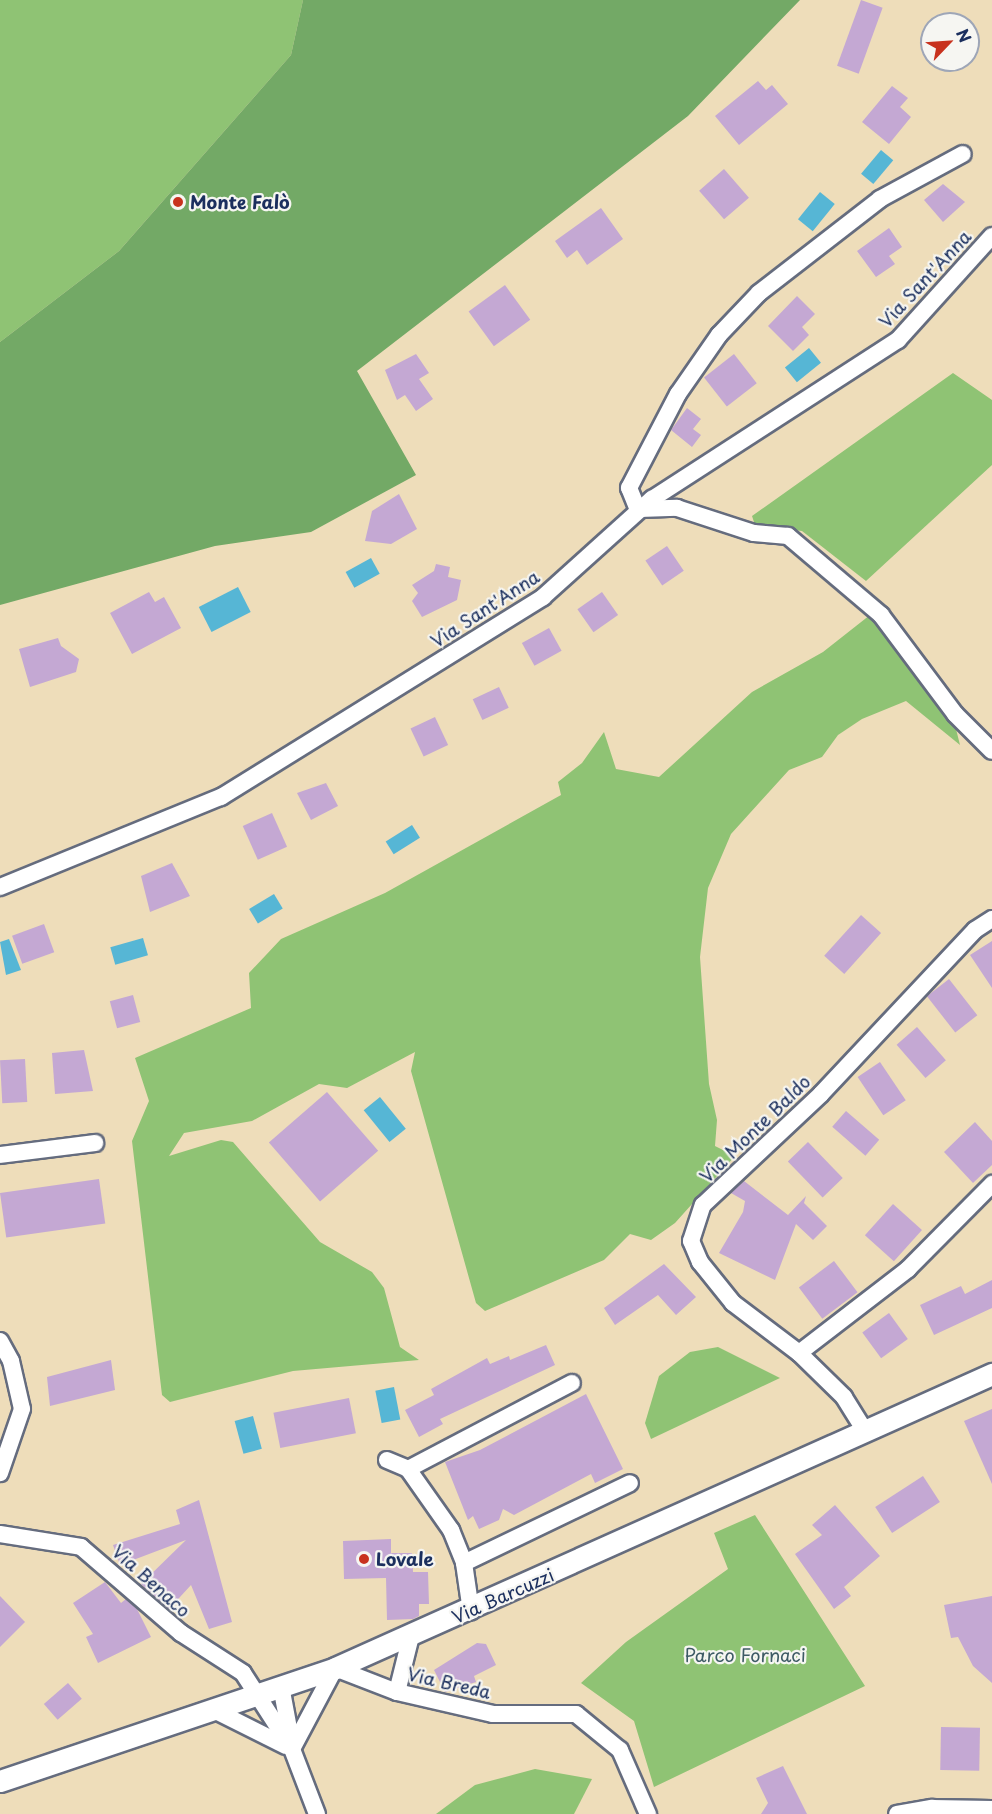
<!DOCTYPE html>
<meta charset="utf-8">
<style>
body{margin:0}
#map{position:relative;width:992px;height:1814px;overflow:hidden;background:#eeddba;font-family:"Playpen Sans",sans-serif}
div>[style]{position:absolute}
.green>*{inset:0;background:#8fc374}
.forest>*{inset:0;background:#73a966}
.water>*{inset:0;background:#56b6d5;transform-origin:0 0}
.building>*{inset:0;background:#c4a8d3;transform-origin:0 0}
.roads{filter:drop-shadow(2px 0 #656c7e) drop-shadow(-2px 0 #656c7e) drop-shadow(0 2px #656c7e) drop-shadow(0 -2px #656c7e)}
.minor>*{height:16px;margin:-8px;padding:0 8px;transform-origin:8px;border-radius:8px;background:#fff}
.tertiary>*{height:21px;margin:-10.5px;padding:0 10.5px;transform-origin:10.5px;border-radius:10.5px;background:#fff}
.dots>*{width:16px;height:16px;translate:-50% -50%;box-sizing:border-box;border:3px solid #f6f6f2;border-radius:50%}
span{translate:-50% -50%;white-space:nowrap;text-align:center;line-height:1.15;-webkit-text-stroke:4.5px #f6f6f2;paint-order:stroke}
.poi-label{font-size:18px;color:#1b2f5e;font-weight:700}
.left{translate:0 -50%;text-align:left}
.street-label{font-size:18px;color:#1b2f5e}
.park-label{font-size:18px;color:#3e5b65}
.north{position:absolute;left:920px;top:12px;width:60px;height:60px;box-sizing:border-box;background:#f6f6f2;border:2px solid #9ea6b7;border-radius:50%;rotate:65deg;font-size:16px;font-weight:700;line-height:24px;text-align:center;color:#1b2f5e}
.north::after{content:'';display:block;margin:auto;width:21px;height:27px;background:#c8321e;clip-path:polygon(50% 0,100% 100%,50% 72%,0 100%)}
</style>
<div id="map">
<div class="green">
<div style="clip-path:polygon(0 0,303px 0,291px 55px,119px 251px,0 342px)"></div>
<div style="clip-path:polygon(953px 373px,992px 400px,992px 465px,866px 581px,802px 531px,755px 525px,752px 516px)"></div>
<div style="clip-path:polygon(870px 615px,894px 637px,953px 717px,960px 745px,906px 701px,862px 719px,838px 735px,822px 757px,789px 770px,731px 834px,708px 888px,700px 957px,709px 1084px,717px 1120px,715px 1146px,735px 1156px,675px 1223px,651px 1240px,630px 1234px,604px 1260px,485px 1311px,476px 1303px,411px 1071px,415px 1052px,347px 1088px,319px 1084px,252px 1121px,184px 1133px,169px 1156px,221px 1140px,233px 1142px,320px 1242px,372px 1272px,384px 1288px,400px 1347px,419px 1360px,293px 1371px,170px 1402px,162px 1395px,132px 1141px,149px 1101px,135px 1058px,251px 1008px,249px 973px,281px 939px,385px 893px,561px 795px,558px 782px,582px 763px,604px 732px,616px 769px,659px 777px,752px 692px,823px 652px)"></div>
<div style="clip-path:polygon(718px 1347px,780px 1378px,651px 1439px,645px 1423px,659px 1376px,690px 1352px)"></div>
<div style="clip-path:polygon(755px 1515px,865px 1686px,654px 1787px,634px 1721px,581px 1683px,626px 1642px,728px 1569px,714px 1533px)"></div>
<div style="clip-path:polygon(535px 1769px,592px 1779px,574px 1814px,436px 1814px,475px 1785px)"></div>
</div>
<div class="forest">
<div style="clip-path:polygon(303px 0,800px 0,688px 116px,357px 371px,416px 475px,311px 532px,215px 546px,0 605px,0 342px,119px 251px,291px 55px)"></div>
</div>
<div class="water">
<div style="left:881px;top:150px;width:16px;height:31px;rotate:40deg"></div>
<div style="left:820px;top:192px;width:19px;height:35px;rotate:39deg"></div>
<div style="left:809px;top:348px;width:19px;height:31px;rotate:51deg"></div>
<div style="left:371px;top:558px;width:18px;height:29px;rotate:61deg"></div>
<div style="left:238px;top:587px;width:28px;height:44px;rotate:63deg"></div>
<div style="left:412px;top:825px;width:15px;height:31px;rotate:58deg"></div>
<div style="left:274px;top:894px;width:17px;height:29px;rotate:59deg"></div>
<div style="left:143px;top:938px;width:18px;height:34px;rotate:74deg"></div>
<div style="clip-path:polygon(9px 939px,21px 970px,6px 975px,0 942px)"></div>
<div style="left:380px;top:1097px;width:41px;height:21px;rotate:51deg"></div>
<div style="left:394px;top:1387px;width:33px;height:19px;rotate:79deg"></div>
<div style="left:253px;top:1416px;width:34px;height:19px;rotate:75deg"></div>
</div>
<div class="building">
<div style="left:861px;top:0;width:23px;height:70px;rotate:20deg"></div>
<div style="clip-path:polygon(758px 81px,766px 90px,772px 85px,788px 104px,739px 145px,715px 116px)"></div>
<div style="clip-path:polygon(892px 86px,908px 98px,900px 107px,911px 117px,889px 144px,862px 122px)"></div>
<div style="left:724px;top:169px;width:38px;height:33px;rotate:49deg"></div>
<div style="clip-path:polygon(943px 184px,965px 202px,943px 222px,924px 200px)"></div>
<div style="clip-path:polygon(601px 208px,623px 239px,587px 265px,577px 250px,567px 258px,555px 241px)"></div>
<div style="clip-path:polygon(889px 228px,902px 247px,889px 256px,895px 264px,876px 277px,857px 251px)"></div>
<div style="left:505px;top:285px;width:43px;height:45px;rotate:54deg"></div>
<div style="clip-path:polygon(797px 296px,815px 314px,802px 327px,809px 335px,793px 351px,768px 326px)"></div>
<div style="clip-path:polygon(416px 354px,429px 373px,419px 379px,433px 399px,416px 411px,405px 395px,397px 400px,385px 370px)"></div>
<div style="left:734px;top:354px;width:37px;height:38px;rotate:52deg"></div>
<div style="clip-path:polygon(687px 408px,701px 419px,693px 429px,701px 435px,692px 447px,671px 430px)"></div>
<div style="clip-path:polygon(399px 494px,417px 529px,391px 544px,365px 541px,372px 511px)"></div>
<div style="left:667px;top:546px;width:30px;height:26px;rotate:56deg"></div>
<div style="clip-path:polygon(436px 564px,450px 567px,448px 577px,461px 580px,457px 600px,422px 617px,412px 601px,418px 593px,412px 585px,434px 571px)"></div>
<div style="clip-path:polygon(149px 592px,155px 602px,164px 597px,181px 628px,132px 654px,110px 613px)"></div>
<div style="left:602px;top:592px;width:28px;height:30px;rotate:55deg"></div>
<div style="left:549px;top:628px;width:26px;height:31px;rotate:61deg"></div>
<div style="clip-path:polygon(58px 638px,61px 646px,79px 659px,76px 672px,30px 687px,19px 649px)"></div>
<div style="left:499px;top:687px;width:23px;height:29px;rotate:65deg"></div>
<div style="left:435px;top:717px;width:31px;height:27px;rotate:65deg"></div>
<div style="clip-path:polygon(326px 783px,338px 806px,311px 820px,297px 793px)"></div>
<div style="left:272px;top:813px;width:37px;height:32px;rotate:66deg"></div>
<div style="clip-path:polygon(172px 863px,190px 896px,150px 912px,141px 876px)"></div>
<div style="left:861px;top:915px;width:27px;height:55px;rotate:42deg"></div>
<div style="left:44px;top:924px;width:30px;height:34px;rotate:70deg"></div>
<div style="clip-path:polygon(992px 941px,992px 988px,970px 955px)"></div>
<div style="left:949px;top:979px;width:46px;height:28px;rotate:52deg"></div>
<div style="left:133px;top:995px;width:28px;height:24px;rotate:75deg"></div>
<div style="left:917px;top:1027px;width:44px;height:27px;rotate:49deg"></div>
<div style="clip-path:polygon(84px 1050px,93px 1091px,55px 1094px,52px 1053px)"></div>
<div style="left:25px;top:1059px;width:43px;height:25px;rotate:87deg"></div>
<div style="left:880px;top:1062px;width:46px;height:27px;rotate:56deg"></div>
<div style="left:327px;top:1092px;width:78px;height:77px;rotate:49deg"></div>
<div style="left:846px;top:1111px;width:44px;height:21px;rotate:41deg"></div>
<div style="clip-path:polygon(975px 1122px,992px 1141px,992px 1165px,973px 1183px,944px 1152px)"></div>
<div style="left:808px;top:1142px;width:50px;height:28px;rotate:46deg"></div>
<div style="left:99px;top:1179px;width:45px;height:100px;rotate:82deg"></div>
<div style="clip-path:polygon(744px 1181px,788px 1215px,806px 1196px,804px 1203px,827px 1226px,813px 1240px,796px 1224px,775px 1280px,719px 1253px,743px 1212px,745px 1201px,731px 1193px)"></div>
<div style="left:893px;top:1204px;width:39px;height:42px;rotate:42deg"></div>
<div style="left:834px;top:1261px;width:39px;height:44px;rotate:53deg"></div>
<div style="clip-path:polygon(664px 1264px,696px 1297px,676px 1315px,658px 1295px,615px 1325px,604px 1308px)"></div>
<div style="clip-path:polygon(992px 1280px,992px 1308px,934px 1335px,920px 1305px,961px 1286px,965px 1294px)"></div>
<div style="left:889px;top:1313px;width:32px;height:33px;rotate:54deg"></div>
<div style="clip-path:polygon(546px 1345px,555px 1365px,440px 1419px,443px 1424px,419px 1437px,405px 1410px,434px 1395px,431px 1389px,487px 1358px,490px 1364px,509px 1356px,510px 1360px)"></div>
<div style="clip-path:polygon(111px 1360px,115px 1390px,50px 1406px,47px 1377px)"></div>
<div style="clip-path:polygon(586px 1394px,623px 1469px,595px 1483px,591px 1474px,514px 1515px,503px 1509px,499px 1520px,479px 1529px,473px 1516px,468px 1520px,445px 1462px,480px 1450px)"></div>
<div style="left:349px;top:1398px;width:36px;height:77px;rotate:79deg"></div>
<div style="clip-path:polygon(992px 1409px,992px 1484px,964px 1421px)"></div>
<div style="left:923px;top:1476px;width:31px;height:57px;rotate:57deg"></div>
<div style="clip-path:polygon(199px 1500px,232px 1622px,209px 1629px,191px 1585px,169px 1609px,141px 1584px,186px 1540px,120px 1565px,113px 1545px,180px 1524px,176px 1510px)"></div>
<div style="clip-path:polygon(835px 1505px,880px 1556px,844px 1587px,851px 1596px,834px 1609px,795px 1554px,822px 1535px,812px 1525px)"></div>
<div style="clip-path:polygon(391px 1539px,391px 1553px,412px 1553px,413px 1572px,428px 1572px,429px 1604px,419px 1604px,419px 1616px,413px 1619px,387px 1620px,386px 1578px,344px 1579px,343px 1541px)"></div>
<div style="clip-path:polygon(105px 1582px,121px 1603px,126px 1599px,137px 1609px,151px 1637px,98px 1663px,86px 1637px,93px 1634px,73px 1603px)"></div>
<div style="clip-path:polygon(0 1596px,25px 1622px,0 1647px)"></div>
<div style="clip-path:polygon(992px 1596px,992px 1683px,973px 1666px,958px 1637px,951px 1638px,944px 1605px)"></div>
<div style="clip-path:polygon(477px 1643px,486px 1644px,496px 1665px,474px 1676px,476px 1682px,445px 1692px,434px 1670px)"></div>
<div style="left:68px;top:1683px;width:21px;height:32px;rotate:49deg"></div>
<div style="left:941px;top:1727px;width:39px;height:43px;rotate:1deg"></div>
<div style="clip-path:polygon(783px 1766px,807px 1814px,761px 1814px,768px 1803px,756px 1778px)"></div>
</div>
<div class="roads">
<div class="minor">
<div style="left:639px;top:509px;width:38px;rotate:-2deg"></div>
<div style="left:677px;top:508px;width:81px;rotate:18deg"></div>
<div style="left:754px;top:533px;width:34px;rotate:5deg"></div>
<div style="left:788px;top:536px;width:122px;rotate:40.3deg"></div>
<div style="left:881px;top:615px;width:124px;rotate:53.2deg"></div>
<div style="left:955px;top:714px;width:52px;rotate:45deg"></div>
<div style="left:638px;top:510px;width:24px;rotate:-112deg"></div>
<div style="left:629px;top:488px;width:106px;rotate:-62.5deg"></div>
<div style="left:678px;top:394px;width:72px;rotate:-55.2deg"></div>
<div style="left:719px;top:335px;width:58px;rotate:-46.4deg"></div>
<div style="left:759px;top:293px;width:153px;rotate:-37.8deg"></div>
<div style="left:880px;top:199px;width:94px;rotate:-28.5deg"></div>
<div style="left:0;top:887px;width:239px;rotate:-22.2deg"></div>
<div style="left:221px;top:797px;width:379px;rotate:-31.8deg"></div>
<div style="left:543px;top:597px;width:147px;rotate:-42deg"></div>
<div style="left:652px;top:499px;width:293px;rotate:-32.9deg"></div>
<div style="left:898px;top:340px;width:140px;rotate:-47.9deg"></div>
<div style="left:0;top:1155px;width:96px;rotate:-7.2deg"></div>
<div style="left:0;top:1341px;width:23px;rotate:61deg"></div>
<div style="left:11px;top:1361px;width:49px;rotate:77.1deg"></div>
<div style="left:22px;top:1409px;width:68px;rotate:109deg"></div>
<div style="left:799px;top:1353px;width:138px;rotate:-37.6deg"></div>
<div style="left:908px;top:1269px;width:120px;rotate:-45.3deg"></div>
<div style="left:865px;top:1431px;width:40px;rotate:-122deg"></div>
<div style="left:844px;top:1397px;width:63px;rotate:-135.6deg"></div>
<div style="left:799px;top:1353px;width:83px;rotate:-142.9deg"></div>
<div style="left:733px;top:1303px;width:53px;rotate:-128.8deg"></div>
<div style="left:700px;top:1262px;width:23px;rotate:-113deg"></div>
<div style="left:691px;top:1241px;width:38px;rotate:-72deg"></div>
<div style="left:703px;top:1205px;width:162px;rotate:-43.2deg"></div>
<div style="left:821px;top:1094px;width:225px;rotate:-46.8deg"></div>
<div style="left:975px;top:930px;width:20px;rotate:-33deg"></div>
<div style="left:387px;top:1460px;width:23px;rotate:23deg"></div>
<div style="left:408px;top:1469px;width:75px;rotate:54.8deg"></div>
<div style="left:451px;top:1530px;width:35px;rotate:68deg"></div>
<div style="left:464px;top:1563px;width:49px;rotate:81.7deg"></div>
<div style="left:408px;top:1469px;width:185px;rotate:-27.7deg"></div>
<div style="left:0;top:1534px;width:82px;rotate:9.1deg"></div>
<div style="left:81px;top:1547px;width:132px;rotate:40.7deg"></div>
<div style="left:181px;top:1633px;width:74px;rotate:32.8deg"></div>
<div style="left:243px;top:1673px;width:90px;rotate:57.2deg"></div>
<div style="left:292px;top:1749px;width:70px;rotate:69deg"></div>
<div style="left:464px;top:1563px;width:184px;rotate:-25.7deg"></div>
<div style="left:281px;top:1686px;width:60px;rotate:79.4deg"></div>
<div style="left:397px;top:1692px;width:58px;rotate:-76deg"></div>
<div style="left:214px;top:1710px;width:80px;rotate:26.6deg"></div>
<div style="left:292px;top:1749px;width:92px;rotate:-62deg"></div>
<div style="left:335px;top:1668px;width:66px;rotate:21.2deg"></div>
<div style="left:397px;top:1692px;width:98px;rotate:12.9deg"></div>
<div style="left:493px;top:1714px;width:83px"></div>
<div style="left:576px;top:1714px;width:57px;rotate:39.3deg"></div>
<div style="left:620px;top:1750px;width:70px;rotate:66.4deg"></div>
<div style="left:897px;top:1814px;width:36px;rotate:-10deg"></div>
<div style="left:932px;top:1808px;width:60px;rotate:1deg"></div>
</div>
<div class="tertiary">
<div style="left:0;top:1781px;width:354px;rotate:-18.6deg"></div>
<div style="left:335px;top:1668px;width:720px;rotate:-24.11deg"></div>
</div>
</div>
<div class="dots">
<div style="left:178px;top:202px;background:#c8321e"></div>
<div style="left:364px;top:1559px;background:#c8321e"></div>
</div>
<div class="poi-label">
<span class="left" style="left:190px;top:202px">Monte Falò</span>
<span class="left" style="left:376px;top:1559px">Lovale</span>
</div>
<div class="street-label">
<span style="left:925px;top:279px;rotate:-47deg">Via Sant'Anna</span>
<span style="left:485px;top:609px;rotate:-33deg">Via Sant'Anna</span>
<span style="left:755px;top:1129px;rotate:-44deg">Via Monte Baldo</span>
<span style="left:151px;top:1581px;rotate:42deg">Via Benaco</span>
<span style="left:503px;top:1596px;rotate:-24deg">Via Barcuzzi</span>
<span style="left:449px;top:1683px;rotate:13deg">Via Breda</span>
</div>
<div class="park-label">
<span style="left:745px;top:1655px">Parco Fornaci</span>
</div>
<div class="north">N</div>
</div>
